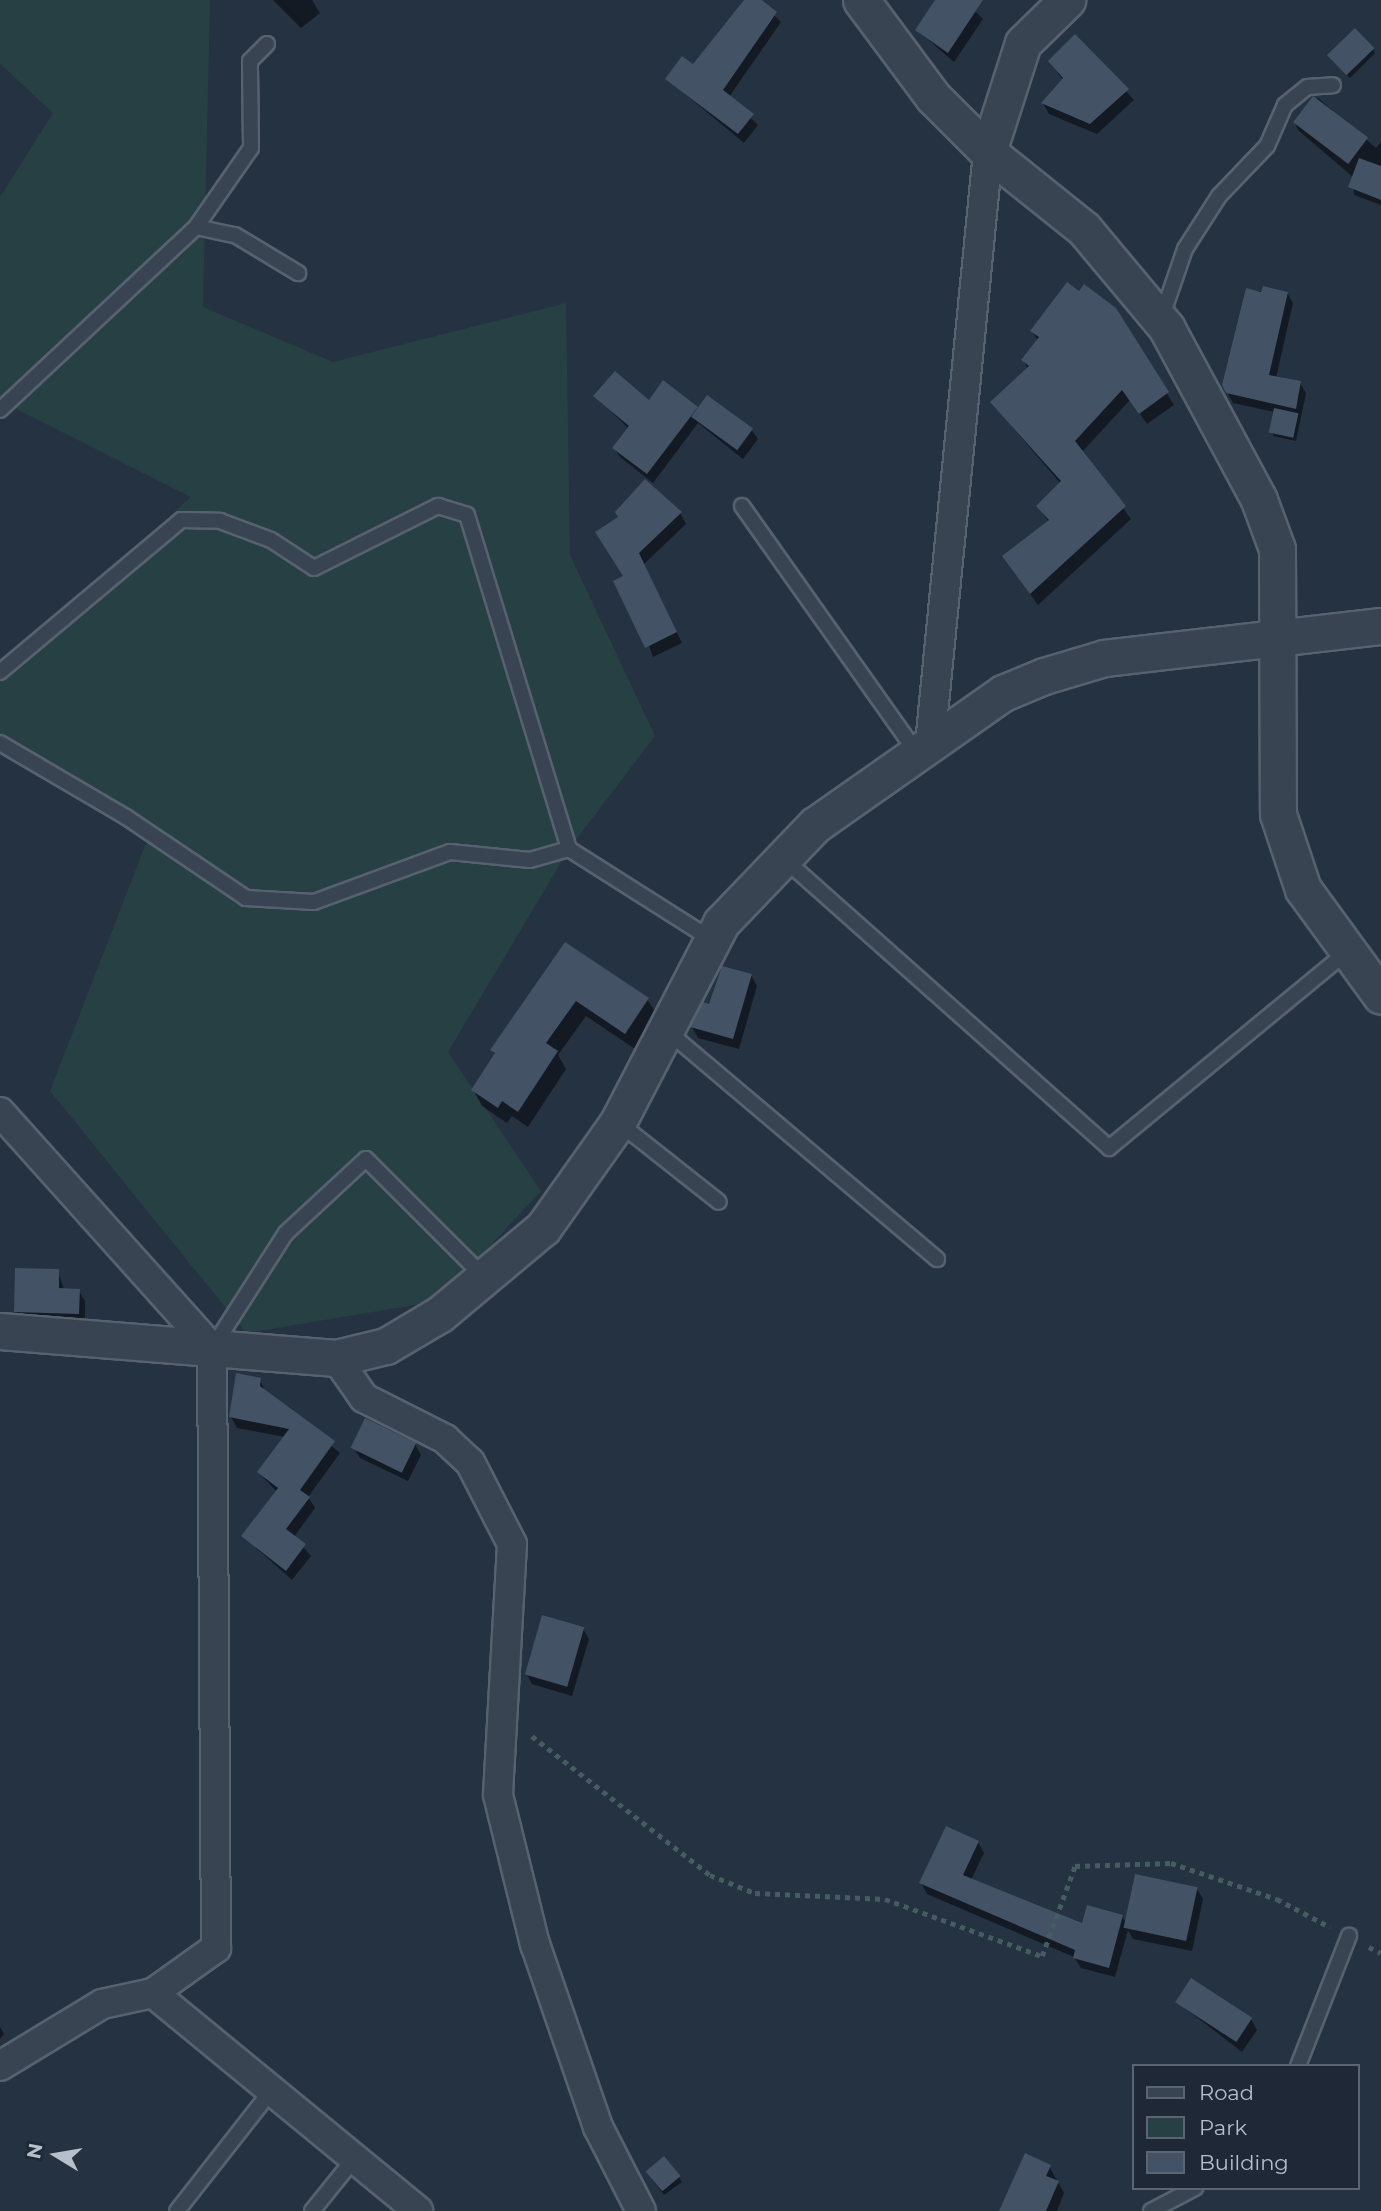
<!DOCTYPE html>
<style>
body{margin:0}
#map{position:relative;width:1381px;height:2211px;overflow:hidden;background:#243242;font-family:Montserrat,sans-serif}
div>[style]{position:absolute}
.green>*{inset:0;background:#274043}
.shadow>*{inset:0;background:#0007}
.building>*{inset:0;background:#435264;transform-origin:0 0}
.path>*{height:4.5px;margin-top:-2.25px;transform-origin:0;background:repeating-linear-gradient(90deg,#455d60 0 5px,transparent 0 10px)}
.roads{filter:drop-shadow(2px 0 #57616f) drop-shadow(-2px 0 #57616f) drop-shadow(0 2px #57616f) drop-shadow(0 -2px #57616f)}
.service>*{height:14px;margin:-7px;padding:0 7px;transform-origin:7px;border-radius:7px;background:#394452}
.minor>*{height:28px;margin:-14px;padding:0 14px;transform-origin:14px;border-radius:14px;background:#394452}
.tertiary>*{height:35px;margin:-17.5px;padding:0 17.5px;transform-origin:17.5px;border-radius:17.5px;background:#394452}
span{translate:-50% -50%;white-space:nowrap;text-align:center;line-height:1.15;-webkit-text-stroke:5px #1e2837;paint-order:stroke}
.legend{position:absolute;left:1132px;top:2064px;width:228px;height:126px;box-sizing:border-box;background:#1e2837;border:2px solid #5b6473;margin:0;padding:9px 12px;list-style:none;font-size:21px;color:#b6bfcc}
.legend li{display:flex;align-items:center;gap:14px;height:35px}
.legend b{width:35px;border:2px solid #5b6473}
.north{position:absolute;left:21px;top:2120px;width:70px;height:70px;-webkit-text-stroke:5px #1e2837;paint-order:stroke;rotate:281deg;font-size:19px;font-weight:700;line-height:28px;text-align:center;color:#b6bfcc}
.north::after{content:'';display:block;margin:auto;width:24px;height:32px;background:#b6bfcc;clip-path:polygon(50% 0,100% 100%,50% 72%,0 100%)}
</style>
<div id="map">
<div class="green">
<div style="clip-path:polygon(0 0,210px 0,203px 307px,333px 362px,566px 303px,570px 555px,655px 736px,569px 849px,448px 1052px,541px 1191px,439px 1301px,246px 1333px,50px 1091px,150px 833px,0 744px,0 669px,191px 497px,0 401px,0 197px,53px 113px,0 64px)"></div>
</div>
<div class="shadow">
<div style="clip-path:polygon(273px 0,312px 0,320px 13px,301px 28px)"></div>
<div style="clip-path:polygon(746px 0,759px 0,781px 22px,729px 97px,758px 125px,744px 143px,667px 79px,693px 66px)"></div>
<div style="clip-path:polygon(937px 0,964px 0,983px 19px,954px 62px,917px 30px)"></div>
<div style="clip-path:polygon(1075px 36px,1134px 100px,1097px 134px,1049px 114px,1043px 103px,1063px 80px,1050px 62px)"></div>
<div style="clip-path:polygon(1373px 49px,1375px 53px,1350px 78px,1332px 60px)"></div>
<div style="clip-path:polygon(1318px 98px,1376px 148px,1381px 142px,1381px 205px,1354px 195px,1353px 177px,1299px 131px,1294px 122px)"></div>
<div style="clip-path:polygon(1247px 290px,1287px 293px,1293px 303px,1276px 378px,1300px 383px,1306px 393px,1296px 441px,1273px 436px,1274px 412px,1233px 403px,1223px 385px)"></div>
<div style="clip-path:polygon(1079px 294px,1114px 310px,1174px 405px,1147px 424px,1130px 400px,1082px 452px,1131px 519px,1038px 605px,1004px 557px,1049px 522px,1038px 506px,1061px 484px,992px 403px,1028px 369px,1023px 360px,1038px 341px,1032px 331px)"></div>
<div style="clip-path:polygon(596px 396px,697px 408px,751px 429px,758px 439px,743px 459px,698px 423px,653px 483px,620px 457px,614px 448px,629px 429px)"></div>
<div style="clip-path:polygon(680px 513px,686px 524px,644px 564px,682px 643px,653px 657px,625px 577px,620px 518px)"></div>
<div style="clip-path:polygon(565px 945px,647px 999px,657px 1015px,635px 1049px,586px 1016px,558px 1055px,566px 1069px,528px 1127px,512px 1116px,507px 1123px,482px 1106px,473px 1090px,496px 1056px,492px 1050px)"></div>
<div style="clip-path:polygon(751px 975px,757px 986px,739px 1049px,698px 1038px,692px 1027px,710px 1006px)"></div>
<div style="clip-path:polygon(58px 1271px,64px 1290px,79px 1291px,85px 1301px,85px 1324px,22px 1322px,16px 1311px)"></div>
<div style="clip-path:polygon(260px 1380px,266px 1393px,340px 1453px,308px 1497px,315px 1508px,294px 1537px,311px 1556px,292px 1580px,243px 1536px,277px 1492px,259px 1473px,285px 1437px,237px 1428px,231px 1417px)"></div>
<div style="clip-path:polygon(415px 1444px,421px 1455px,408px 1481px,360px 1458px,354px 1448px)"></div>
<div style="clip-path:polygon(583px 1629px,589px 1639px,572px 1696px,532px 1684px,526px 1673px)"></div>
<div style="clip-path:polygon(978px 1842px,984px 1853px,971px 1880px,1084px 1925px,1122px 1916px,1127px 1925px,1197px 1889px,1203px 1899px,1192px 1951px,1133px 1939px,1128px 1930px,1115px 1977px,1081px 1968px,1074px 1957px,927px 1894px,921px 1883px)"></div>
<div style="clip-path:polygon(1177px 2002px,1251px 2019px,1257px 2030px,1242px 2052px)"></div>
<div style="clip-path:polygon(0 2027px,4px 2034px,0 2039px)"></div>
<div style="clip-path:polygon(1049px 2166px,1064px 2193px,1057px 2211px,1001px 2211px)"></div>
<div style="clip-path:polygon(650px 2176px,679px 2177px,682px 2182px,664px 2195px)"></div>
</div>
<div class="building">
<div style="clip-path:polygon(744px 0,762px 0,777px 12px,723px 90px,754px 114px,738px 134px,665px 79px,682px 56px,693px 64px)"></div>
<div style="clip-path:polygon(935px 0,983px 0,948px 53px,915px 30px)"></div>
<div style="left:1355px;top:28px;width:28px;height:39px;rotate:46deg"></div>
<div style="clip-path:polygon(1075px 34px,1129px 89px,1090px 124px,1041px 103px,1063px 78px,1048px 61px)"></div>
<div style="left:1313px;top:96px;width:69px;height:33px;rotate:37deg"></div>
<div style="clip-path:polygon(1359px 158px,1381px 166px,1381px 200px,1348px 187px)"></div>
<div style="clip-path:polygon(1067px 282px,1079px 291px,1084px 284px,1116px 308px,1169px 392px,1139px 414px,1122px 390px,1075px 441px,1126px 506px,1030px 594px,1002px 556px,1049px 520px,1036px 506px,1061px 481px,990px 402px,1029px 366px,1021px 360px,1039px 337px,1030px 331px)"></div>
<div style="clip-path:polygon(1263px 286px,1288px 292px,1269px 375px,1301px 381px,1296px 409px,1226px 393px,1222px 385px,1246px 288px,1261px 292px)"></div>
<div style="clip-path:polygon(615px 371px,649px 400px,663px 380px,698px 407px,647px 474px,612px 448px,629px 426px,593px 396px)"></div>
<div style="left:707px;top:395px;width:57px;height:27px;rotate:36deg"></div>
<div style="left:1274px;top:408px;width:25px;height:25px;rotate:12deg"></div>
<div style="clip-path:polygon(645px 479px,682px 512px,639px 553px,677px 632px,645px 648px,613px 581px,623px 576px,595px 532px,618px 517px,615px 512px)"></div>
<div style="clip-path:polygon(565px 942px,649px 998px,625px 1034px,576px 1001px,546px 1043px,558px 1051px,518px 1112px,502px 1101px,498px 1108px,471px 1090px,495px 1053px,490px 1050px)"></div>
<div style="clip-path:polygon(722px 966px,752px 974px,733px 1039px,690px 1027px,703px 1002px,709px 1004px)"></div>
<div style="clip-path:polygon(15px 1268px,59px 1269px,59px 1288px,80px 1289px,79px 1314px,14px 1312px)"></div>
<div style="clip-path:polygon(236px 1373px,261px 1378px,260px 1386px,335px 1441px,300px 1490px,310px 1497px,286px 1529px,306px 1544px,286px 1571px,241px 1536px,278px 1488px,257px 1472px,289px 1429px,229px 1417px)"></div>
<div style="left:365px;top:1418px;width:57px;height:33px;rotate:26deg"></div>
<div style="left:542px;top:1615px;width:44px;height:62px;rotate:16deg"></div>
<div style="clip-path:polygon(946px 1826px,979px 1841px,963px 1875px,1082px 1923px,1087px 1905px,1123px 1915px,1109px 1968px,1073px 1958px,1075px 1950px,919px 1883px)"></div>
<div style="left:1135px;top:1874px;width:64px;height:55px;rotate:12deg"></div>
<div style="left:1191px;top:1978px;width:73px;height:29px;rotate:33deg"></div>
<div style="clip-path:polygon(1025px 2153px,1051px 2165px,1046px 2176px,1059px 2181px,1046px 2211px,999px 2211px)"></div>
<div style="left:664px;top:2156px;width:26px;height:24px;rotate:50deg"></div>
</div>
<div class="path">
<div style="left:532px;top:1736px;width:226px;rotate:38deg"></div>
<div style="left:710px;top:1875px;width:48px;rotate:21.8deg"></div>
<div style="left:755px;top:1893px;width:130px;rotate:2.6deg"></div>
<div style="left:885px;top:1899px;width:167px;rotate:20deg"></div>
<div style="left:1042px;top:1956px;width:96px;rotate:-69.9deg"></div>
<div style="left:1075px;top:1866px;width:96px;rotate:-1.8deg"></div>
<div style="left:1171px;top:1863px;width:112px;rotate:18.8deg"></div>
<div style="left:1277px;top:1899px;width:60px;rotate:27.8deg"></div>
<div style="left:1369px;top:1947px;width:13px;rotate:27deg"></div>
</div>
<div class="roads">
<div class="service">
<div style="left:196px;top:227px;width:96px;rotate:-55.2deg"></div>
<div style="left:251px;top:148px;width:87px;rotate:-90.7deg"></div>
<div style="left:250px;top:61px;width:24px;rotate:-45deg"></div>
<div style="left:1161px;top:319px;width:74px;rotate:-71.1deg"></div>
<div style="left:1185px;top:249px;width:63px;rotate:-57.3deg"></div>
<div style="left:1219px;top:196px;width:69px;rotate:-46.2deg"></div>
<div style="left:1267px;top:146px;width:45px;rotate:-66.3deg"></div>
<div style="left:1285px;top:105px;width:28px;rotate:-39deg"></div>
<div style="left:1307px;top:87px;width:26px;rotate:-4deg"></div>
<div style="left:0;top:410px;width:268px;rotate:-43deg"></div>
<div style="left:196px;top:227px;width:40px;rotate:12deg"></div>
<div style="left:235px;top:235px;width:74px;rotate:31.1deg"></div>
<div style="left:742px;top:506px;width:303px;rotate:54.7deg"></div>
<div style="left:0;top:672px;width:236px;rotate:-40deg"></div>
<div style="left:181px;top:520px;width:39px;rotate:1deg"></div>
<div style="left:220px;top:521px;width:54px;rotate:20.4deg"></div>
<div style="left:271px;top:540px;width:51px;rotate:33.1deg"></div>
<div style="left:314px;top:568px;width:139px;rotate:-26.6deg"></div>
<div style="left:438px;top:506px;width:30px;rotate:17deg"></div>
<div style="left:467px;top:515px;width:349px;rotate:73deg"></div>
<div style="left:569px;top:849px;width:168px;rotate:32.4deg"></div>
<div style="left:0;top:743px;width:146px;rotate:30.4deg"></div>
<div style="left:126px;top:817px;width:145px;rotate:34deg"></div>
<div style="left:246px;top:898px;width:68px;rotate:3.4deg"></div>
<div style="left:314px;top:902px;width:145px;rotate:-20.2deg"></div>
<div style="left:450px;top:852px;width:80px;rotate:5.7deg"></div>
<div style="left:530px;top:860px;width:41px;rotate:-15.8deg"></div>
<div style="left:784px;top:859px;width:435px;rotate:41.6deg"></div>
<div style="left:1109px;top:1148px;width:308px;rotate:-39.5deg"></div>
<div style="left:666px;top:1030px;width:355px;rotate:40.2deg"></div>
<div style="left:619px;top:1123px;width:127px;rotate:38.3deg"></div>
<div style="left:213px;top:1347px;width:135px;rotate:-57.4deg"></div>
<div style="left:286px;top:1233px;width:109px;rotate:-42.8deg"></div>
<div style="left:366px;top:1159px;width:168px;rotate:45deg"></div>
<div style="left:1298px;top:2066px;width:140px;rotate:-68.6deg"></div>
<div style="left:177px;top:2211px;width:152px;rotate:-51.9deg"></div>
<div style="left:312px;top:2211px;width:67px;rotate:-51.1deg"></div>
<div style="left:1151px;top:2211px;width:50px;rotate:-27.6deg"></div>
</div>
<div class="minor">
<div style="left:930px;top:744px;width:595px;rotate:-84.4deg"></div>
<div style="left:0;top:1112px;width:317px;rotate:48.1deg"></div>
<div style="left:212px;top:1348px;width:600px;rotate:89.62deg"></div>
<div style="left:216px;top:1948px;width:77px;rotate:144.5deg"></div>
<div style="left:336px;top:1358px;width:49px;rotate:55deg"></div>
<div style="left:364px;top:1398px;width:91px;rotate:26.8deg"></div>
<div style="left:445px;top:1439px;width:34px;rotate:43deg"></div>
<div style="left:470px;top:1462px;width:92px;rotate:62.9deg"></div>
<div style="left:512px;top:1544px;width:251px;rotate:93.2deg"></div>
<div style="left:498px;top:1795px;width:154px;rotate:76.1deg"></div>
<div style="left:535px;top:1944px;width:194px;rotate:71deg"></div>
<div style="left:598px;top:2127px;width:94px;rotate:62.9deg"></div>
<div style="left:0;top:2066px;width:119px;rotate:-31.3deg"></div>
<div style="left:102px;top:2004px;width:52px;rotate:-12.2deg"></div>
<div style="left:153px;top:1993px;width:343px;rotate:39.4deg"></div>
</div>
<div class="tertiary">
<div style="left:861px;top:0;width:121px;rotate:53.4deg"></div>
<div style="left:933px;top:97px;width:78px;rotate:45deg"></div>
<div style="left:988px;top:152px;width:123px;rotate:38.7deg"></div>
<div style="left:1084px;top:229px;width:128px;rotate:50.1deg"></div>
<div style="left:1166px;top:327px;width:196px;rotate:61.7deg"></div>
<div style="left:1259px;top:500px;width:52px;rotate:69.8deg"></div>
<div style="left:1277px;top:549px;width:265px;rotate:89.8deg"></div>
<div style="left:1278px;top:814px;width:79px;rotate:71.6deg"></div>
<div style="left:1303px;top:889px;width:132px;rotate:53.9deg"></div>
<div style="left:988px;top:152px;width:114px;rotate:-72.2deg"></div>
<div style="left:1023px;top:43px;width:62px;rotate:-44.3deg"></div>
<div style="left:0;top:1331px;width:337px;rotate:4.6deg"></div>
<div style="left:336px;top:1358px;width:51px;rotate:-13.5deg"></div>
<div style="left:386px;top:1346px;width:63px;rotate:-30.7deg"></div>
<div style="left:440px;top:1314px;width:134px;rotate:-39.9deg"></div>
<div style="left:543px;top:1228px;width:130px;rotate:-54.7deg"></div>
<div style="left:618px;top:1122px;width:224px;rotate:-62.6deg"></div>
<div style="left:721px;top:923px;width:136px;rotate:-46.2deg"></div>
<div style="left:815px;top:825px;width:230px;rotate:-35.1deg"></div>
<div style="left:1003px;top:693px;width:44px;rotate:-22.5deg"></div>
<div style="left:1044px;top:676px;width:63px;rotate:-16.7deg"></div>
<div style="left:1104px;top:658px;width:279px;rotate:-6.6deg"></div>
</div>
</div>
<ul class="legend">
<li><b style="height:9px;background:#394452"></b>Road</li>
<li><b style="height:19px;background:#274043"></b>Park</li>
<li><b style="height:19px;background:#435264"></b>Building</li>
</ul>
<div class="north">N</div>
</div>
